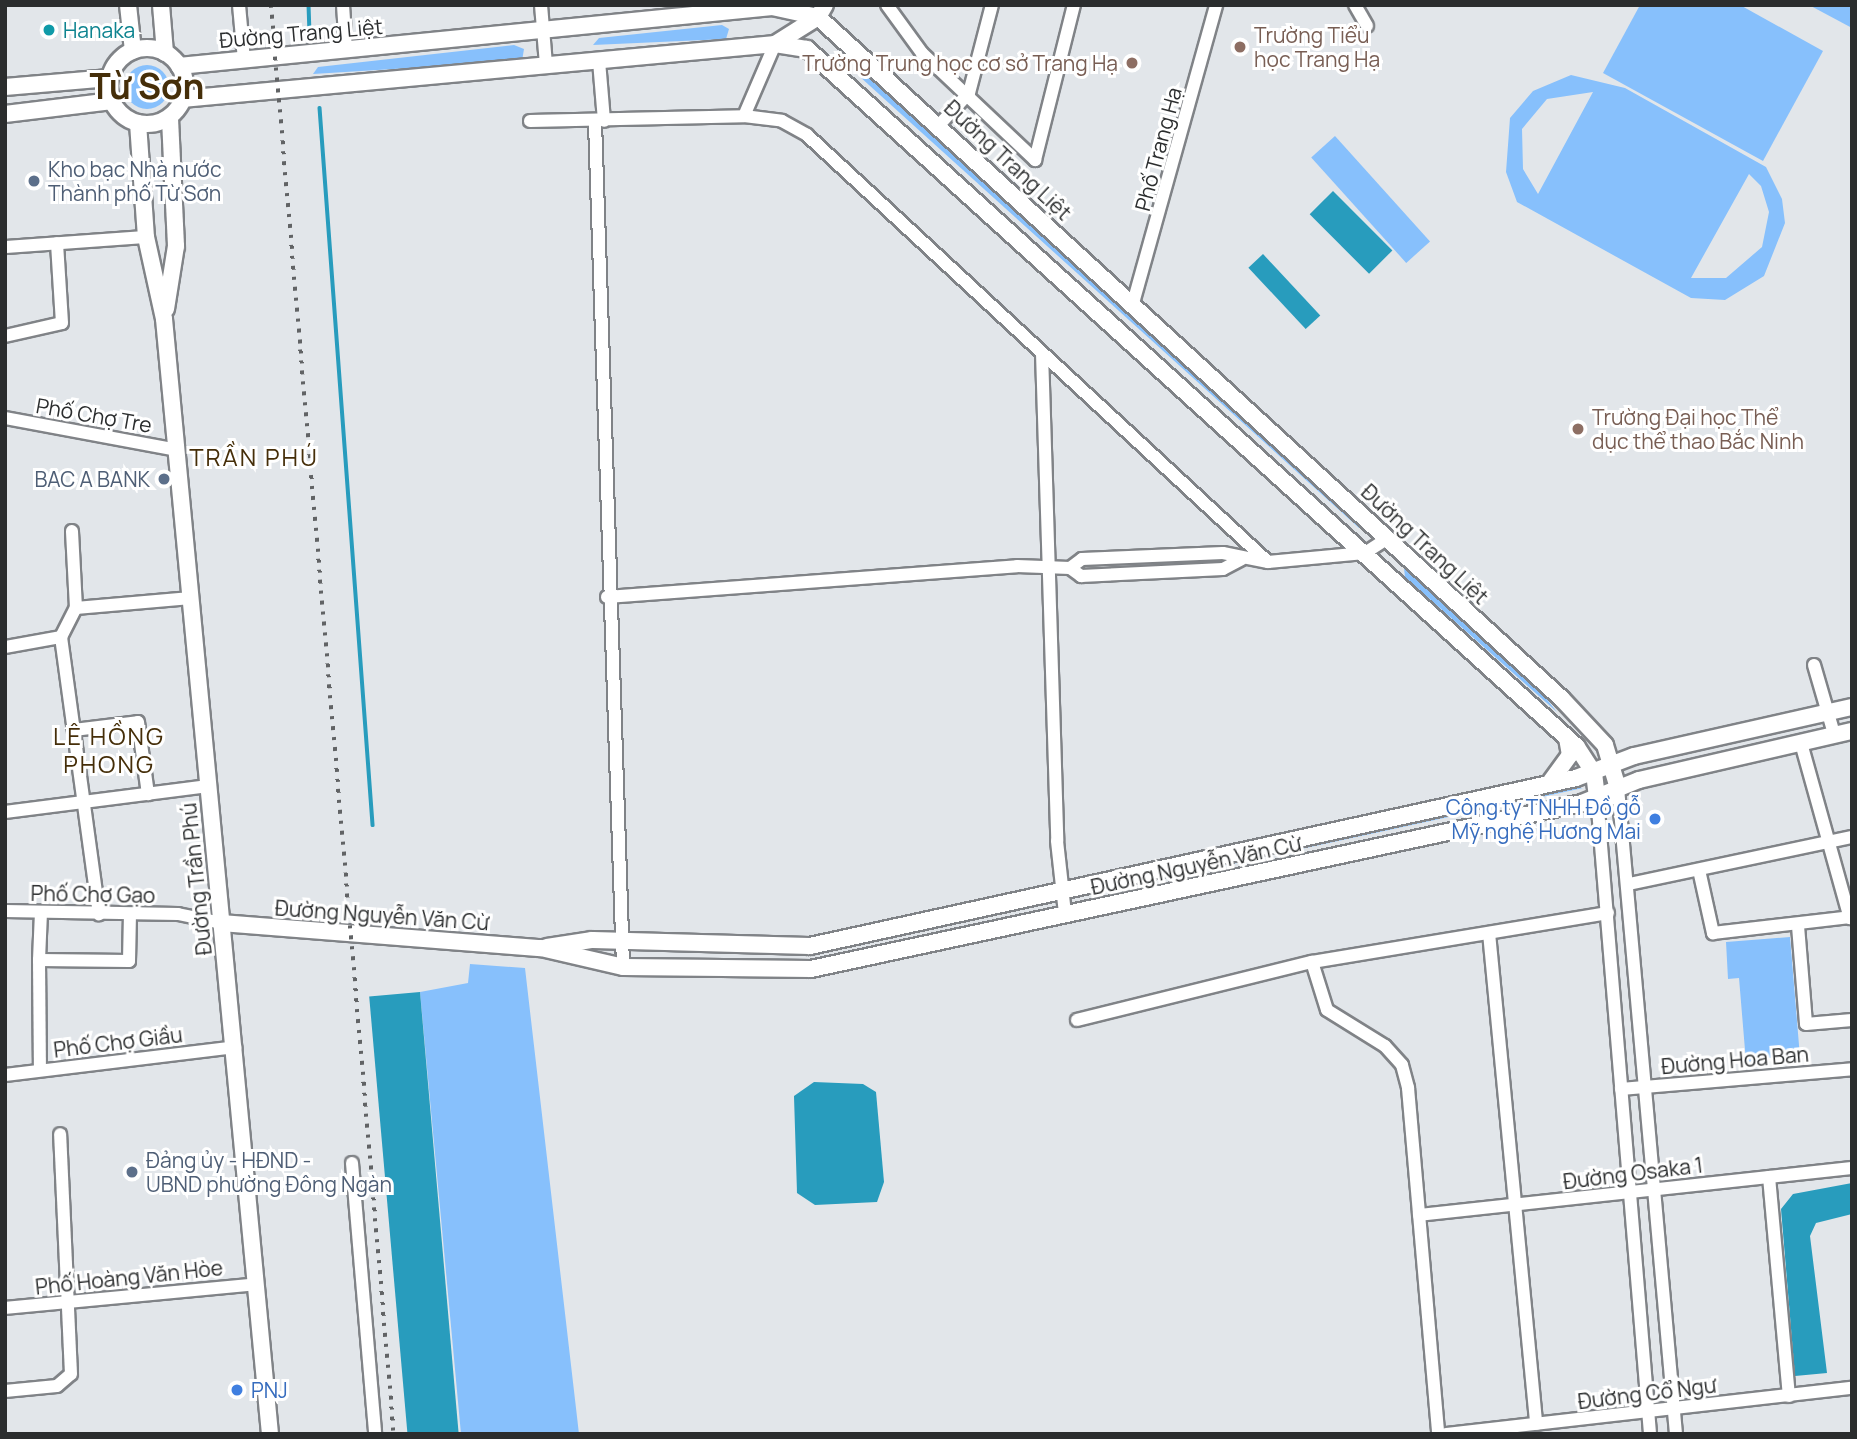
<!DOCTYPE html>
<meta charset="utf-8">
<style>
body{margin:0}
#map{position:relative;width:1857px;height:1439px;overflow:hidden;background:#e2e6ea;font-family:Manrope,sans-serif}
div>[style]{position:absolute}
.green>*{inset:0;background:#87c0fc;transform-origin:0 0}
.round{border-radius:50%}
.water>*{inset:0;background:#289cbd;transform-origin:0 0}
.stream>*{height:3.5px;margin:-1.75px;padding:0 1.75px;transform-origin:1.75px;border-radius:1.75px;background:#289cbd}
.roads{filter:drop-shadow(2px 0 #808387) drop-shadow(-2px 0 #808387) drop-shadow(0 2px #808387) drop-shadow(0 -2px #808387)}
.minor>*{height:12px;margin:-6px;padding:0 6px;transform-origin:6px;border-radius:6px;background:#fff}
.major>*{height:16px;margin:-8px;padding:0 8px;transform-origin:8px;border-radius:8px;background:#fff}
.major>.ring{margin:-8px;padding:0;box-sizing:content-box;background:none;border:16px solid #fff;border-radius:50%}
.rail>*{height:3.5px;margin-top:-1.75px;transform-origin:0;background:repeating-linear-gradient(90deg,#616365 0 3.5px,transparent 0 10.5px)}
.dots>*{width:19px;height:19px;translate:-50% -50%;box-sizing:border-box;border:4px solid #fff;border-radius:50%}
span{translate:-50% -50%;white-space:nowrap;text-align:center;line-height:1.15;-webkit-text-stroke:6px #fff;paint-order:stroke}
.culture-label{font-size:21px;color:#0d838f}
.left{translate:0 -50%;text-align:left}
.street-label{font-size:21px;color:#2b2d2e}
.education-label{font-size:21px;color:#785e54}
.right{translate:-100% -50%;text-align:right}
.service-label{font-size:21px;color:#4e5e75}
.shop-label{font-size:21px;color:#366cbe}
.quarter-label{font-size:24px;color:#452e09;letter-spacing:2px}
.town-label{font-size:35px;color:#452e09;font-weight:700}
.frame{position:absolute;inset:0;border:7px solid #2b2d2e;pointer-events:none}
</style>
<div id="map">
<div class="green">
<div style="clip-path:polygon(1640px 5px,1740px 5px,1823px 51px,1763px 161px,1603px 73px)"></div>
<div style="clip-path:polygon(1809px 5px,1852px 5px,1852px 28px)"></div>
<div style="clip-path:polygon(722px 25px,729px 29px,726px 39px,593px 45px,599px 38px)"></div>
<div style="clip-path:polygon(514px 45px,524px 49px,522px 61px,313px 74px,318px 67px)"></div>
<div class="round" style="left:125px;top:65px;width:44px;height:44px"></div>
<div style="clip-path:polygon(866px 72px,1359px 523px,1359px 528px,859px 76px)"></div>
<div style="clip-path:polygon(evenodd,1571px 75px,1625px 88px,1766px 167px,1782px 199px,1785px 223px,1764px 276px,1725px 300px,1691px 298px,1517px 202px,1506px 172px,1510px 118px,1533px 91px,1571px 75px,1593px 92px,1538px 194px,1523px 169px,1522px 129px,1547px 99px,1593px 92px,1571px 75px,1749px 174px,1761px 186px,1769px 212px,1762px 247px,1726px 278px,1691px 278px,1749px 174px)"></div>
<div style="left:1335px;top:136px;width:142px;height:32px;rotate:48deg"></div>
<div style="clip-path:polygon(1404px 568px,1541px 692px,1557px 712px,1405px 577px)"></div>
<div style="clip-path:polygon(1571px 788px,1583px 788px,1200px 871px,1205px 867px)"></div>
<div style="clip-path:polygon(1790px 937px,1800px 1057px,1746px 1062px,1739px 978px,1728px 979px,1726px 942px)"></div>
<div style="clip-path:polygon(470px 964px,525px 968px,579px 1434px,461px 1434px,420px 992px,468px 983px)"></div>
</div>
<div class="water">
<div style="left:1333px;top:191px;width:84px;height:33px;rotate:45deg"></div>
<div style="left:1263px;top:254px;width:84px;height:20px;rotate:47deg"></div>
<div style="left:420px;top:992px;width:444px;height:51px;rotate:85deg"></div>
<div style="clip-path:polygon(814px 1082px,863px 1084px,876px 1092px,884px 1182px,877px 1202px,815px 1205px,797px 1193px,794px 1096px)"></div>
<div style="clip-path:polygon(1852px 1183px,1852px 1214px,1816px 1223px,1810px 1236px,1827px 1373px,1795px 1376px,1781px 1209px,1793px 1194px)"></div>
</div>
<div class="stream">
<div style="left:309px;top:5px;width:25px;rotate:88deg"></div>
<div style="left:320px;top:108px;width:719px;rotate:85.77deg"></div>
</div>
<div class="roads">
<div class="minor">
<div style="left:239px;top:5px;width:55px;rotate:84.8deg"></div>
<div style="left:343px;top:5px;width:45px;rotate:86.2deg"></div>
<div style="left:541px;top:5px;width:60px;rotate:85.2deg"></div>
<div style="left:887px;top:5px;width:59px;rotate:53.9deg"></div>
<div style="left:922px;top:53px;width:156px;rotate:43.4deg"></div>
<div style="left:1355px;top:5px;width:24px;rotate:60deg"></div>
<div style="left:599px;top:61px;width:60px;rotate:85.2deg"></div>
<div style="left:744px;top:116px;width:78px;rotate:-66.7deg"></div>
<div style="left:530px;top:121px;width:214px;rotate:-1.3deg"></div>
<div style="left:744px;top:116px;width:38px;rotate:7deg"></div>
<div style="left:782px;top:121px;width:29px;rotate:29deg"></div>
<div style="left:807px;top:135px;width:628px;rotate:42.81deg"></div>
<div style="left:595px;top:122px;width:845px;rotate:88.1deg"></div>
<div style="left:939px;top:125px;width:44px;rotate:-46.8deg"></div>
<div style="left:969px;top:93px;width:91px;rotate:-75.4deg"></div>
<div style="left:1035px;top:160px;width:160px;rotate:-75.9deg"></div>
<div style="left:5px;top:247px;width:141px;rotate:-4.1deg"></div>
<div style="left:1133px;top:303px;width:309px;rotate:-74.4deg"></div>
<div style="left:5px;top:336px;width:58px;rotate:-12.8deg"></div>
<div style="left:62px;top:323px;width:80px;rotate:-93.6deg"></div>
<div style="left:1042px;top:353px;width:488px;rotate:88.2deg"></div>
<div style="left:1057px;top:841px;width:73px;rotate:83.7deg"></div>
<div style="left:5px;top:418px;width:175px;rotate:10.5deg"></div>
<div style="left:1070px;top:568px;width:15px;rotate:-37deg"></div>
<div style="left:1082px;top:559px;width:141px;rotate:-2.4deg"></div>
<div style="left:1223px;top:553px;width:46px;rotate:11.3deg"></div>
<div style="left:1268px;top:562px;width:97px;rotate:-5.3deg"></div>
<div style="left:1365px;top:553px;width:27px;rotate:-33deg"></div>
<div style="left:607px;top:597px;width:411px;rotate:-4.3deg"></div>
<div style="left:1017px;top:566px;width:53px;rotate:2.2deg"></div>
<div style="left:1070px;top:568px;width:14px;rotate:36deg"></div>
<div style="left:1081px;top:576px;width:142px;rotate:-2.8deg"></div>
<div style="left:1223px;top:569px;width:21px;rotate:-28deg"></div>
<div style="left:76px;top:608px;width:115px;rotate:-5deg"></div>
<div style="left:61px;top:637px;width:280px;rotate:82.2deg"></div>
<div style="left:61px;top:637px;width:33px;rotate:-63deg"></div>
<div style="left:76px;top:608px;width:77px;rotate:-93deg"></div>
<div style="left:5px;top:647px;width:57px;rotate:-10.1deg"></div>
<div style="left:1814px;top:665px;width:72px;rotate:73.8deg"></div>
<div style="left:74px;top:730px;width:64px;rotate:-7.1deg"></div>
<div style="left:138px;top:722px;width:73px;rotate:82.1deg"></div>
<div style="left:1801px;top:743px;width:182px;rotate:74.4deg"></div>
<div style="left:1618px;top:788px;width:649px;rotate:84.87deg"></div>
<div style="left:1597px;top:797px;width:639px;rotate:85.24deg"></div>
<div style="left:5px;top:812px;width:205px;rotate:-7.3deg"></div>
<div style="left:1699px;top:870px;width:65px;rotate:77.5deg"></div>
<div style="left:1713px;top:933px;width:140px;rotate:-6.6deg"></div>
<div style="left:1629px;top:884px;width:228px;rotate:-11.9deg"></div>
<div style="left:5px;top:911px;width:173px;rotate:1deg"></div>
<div style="left:178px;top:914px;width:44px;rotate:11.8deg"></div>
<div style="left:41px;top:912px;width:48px;rotate:92.4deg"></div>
<div style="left:39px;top:960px;width:90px;rotate:0.6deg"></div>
<div style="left:129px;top:961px;width:46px;rotate:-88.8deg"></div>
<div style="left:1798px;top:926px;width:98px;rotate:85.3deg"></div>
<div style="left:1806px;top:1024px;width:46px;rotate:-5deg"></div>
<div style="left:1489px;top:933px;width:493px;rotate:84.5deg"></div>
<div style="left:39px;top:960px;width:110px;rotate:89.5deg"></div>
<div style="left:1312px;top:962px;width:50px;rotate:72.6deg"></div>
<div style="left:1327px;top:1010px;width:68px;rotate:31.8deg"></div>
<div style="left:1385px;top:1046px;width:25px;rotate:48deg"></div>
<div style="left:1402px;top:1065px;width:24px;rotate:75deg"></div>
<div style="left:1408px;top:1088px;width:347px;rotate:85deg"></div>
<div style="left:1077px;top:1020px;width:242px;rotate:-13.9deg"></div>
<div style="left:1312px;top:962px;width:300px;rotate:-9.4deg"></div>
<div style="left:5px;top:1075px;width:232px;rotate:-6.9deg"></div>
<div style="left:1621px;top:1089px;width:232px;rotate:-4.9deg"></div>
<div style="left:352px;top:1163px;width:272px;rotate:85.1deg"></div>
<div style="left:1769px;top:1177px;width:220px;rotate:84.8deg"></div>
<div style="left:1419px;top:1215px;width:436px;rotate:-6.2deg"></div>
<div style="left:5px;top:1308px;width:253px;rotate:-5.4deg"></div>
<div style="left:5px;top:1391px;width:52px;rotate:-5.5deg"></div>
<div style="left:57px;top:1386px;width:18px;rotate:-41deg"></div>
<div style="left:71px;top:1374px;width:240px;rotate:-92.6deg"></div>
<div style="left:1446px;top:1434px;width:409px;rotate:-6.5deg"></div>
</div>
<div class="major">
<div style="left:128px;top:5px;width:46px;rotate:83.8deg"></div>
<div style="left:161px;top:5px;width:48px;rotate:85.2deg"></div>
<div style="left:775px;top:44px;width:51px;rotate:-32.1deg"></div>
<div style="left:818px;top:17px;width:14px;rotate:-60deg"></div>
<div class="ring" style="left:109px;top:48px;width:60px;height:60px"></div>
<div style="left:179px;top:66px;width:596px;rotate:-5.68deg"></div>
<div style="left:772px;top:7px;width:47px;rotate:12.3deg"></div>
<div style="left:818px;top:17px;width:1009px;rotate:42.51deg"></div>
<div style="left:1562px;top:699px;width:63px;rotate:46.9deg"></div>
<div style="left:1605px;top:745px;width:45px;rotate:73.2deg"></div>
<div style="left:5px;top:87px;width:105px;rotate:-4.9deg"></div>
<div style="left:182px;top:99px;width:596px;rotate:-5.3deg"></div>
<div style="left:775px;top:44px;width:32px;rotate:9deg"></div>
<div style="left:807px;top:49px;width:1039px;rotate:42.19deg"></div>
<div style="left:1577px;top:747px;width:31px;rotate:57deg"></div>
<div style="left:1594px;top:773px;width:24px;rotate:83deg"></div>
<div style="left:5px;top:114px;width:108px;rotate:-6.9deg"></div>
<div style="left:138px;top:123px;width:114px;rotate:86deg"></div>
<div style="left:146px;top:237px;width:84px;rotate:77.6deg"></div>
<div style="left:164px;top:319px;width:1120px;rotate:84.57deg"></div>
<div style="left:166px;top:309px;width:64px;rotate:-81deg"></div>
<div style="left:176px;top:246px;width:129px;rotate:-92.7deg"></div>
<div style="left:1551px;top:781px;width:32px;rotate:-54deg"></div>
<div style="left:1570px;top:755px;width:17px;rotate:-100deg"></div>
<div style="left:221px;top:923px;width:321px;rotate:4.5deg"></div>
<div style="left:541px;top:948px;width:84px;rotate:13deg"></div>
<div style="left:623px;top:967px;width:188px;rotate:0.6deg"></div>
<div style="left:811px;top:969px;width:789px;rotate:-12.15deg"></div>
<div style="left:1582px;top:803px;width:61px;rotate:-22deg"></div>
<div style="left:1639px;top:780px;width:219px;rotate:-13deg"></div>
<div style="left:547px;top:947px;width:46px;rotate:-8.8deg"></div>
<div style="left:592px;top:940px;width:218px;rotate:1.6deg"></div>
<div style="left:810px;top:946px;width:784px;rotate:-12.37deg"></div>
<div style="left:1576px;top:778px;width:62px;rotate:-20.8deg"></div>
<div style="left:1634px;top:756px;width:223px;rotate:-12.7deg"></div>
</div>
</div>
<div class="rail">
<div style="left:271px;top:5px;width:1434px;rotate:85.08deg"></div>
</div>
<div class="dots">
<div style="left:49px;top:30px;background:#0f9aa8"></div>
<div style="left:1240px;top:47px;background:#8d6e63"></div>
<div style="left:1132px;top:63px;background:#8d6e63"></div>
<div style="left:34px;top:181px;background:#5c6f8a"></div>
<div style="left:1578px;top:429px;background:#8d6e63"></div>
<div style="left:164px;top:479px;background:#5c6f8a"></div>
<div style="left:1655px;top:819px;background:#3f7fe0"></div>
<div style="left:132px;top:1172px;background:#5c6f8a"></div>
<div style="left:237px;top:1390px;background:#3f7fe0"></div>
</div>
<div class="culture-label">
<span class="left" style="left:63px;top:30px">Hanaka</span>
</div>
<div class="street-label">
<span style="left:301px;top:33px;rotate:-5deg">Đường Trang Liệt</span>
<span style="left:1158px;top:149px;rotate:-75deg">Phố Trang Hạ</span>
<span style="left:1008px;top:160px;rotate:43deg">Đường Trang Liệt</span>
<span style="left:94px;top:415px;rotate:10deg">Phố Chợ Tre</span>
<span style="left:1425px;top:544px;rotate:43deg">Đường Trang Liệt</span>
<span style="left:1196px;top:865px;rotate:-12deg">Đường Nguyễn Văn Cừ</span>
<span style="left:196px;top:879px;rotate:-96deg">Đường Trần Phú</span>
<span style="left:93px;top:894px;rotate:1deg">Phố Chợ Gạo</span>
<span style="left:382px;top:915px;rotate:4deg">Đường Nguyễn Văn Cừ</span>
<span style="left:118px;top:1042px;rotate:-7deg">Phố Chợ Giầu</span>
<span style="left:1735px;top:1060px;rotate:-5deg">Đường Hoa Ban</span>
<span style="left:1633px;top:1173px;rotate:-7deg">Đường Osaka 1</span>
<span style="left:129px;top:1277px;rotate:-6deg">Phố Hoàng Văn Hòe</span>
<span style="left:1647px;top:1393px;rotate:-7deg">Đường Cổ Ngư</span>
</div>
<div class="education-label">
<span class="left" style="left:1254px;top:47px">Trường Tiểu<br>học Trang Hạ</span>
<span class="right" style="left:1118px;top:63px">Trường Trung học cơ sở Trang Hạ</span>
<span class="left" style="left:1592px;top:429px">Trường Đại học Thể<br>dục thể thao Bắc Ninh</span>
</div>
<div class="service-label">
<span class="left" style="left:48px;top:181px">Kho bạc Nhà nước<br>Thành phố Từ Sơn</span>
<span class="right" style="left:150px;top:479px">BAC A BANK</span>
<span class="left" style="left:146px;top:1172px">Đảng ủy - HĐND -<br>UBND phường Đông Ngàn</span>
</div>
<div class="shop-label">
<span class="right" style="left:1641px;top:819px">Công ty TNHH Đồ gỗ<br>Mỹ nghệ Hương Mai</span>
<span class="left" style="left:251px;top:1390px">PNJ</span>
</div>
<div class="quarter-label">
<span style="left:254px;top:457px">TRẦN PHÚ</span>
<span style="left:109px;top:750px">LÊ HỒNG<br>PHONG</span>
</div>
<div class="town-label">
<span style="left:147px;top:86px">Từ Sơn</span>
</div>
<div class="frame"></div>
</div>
